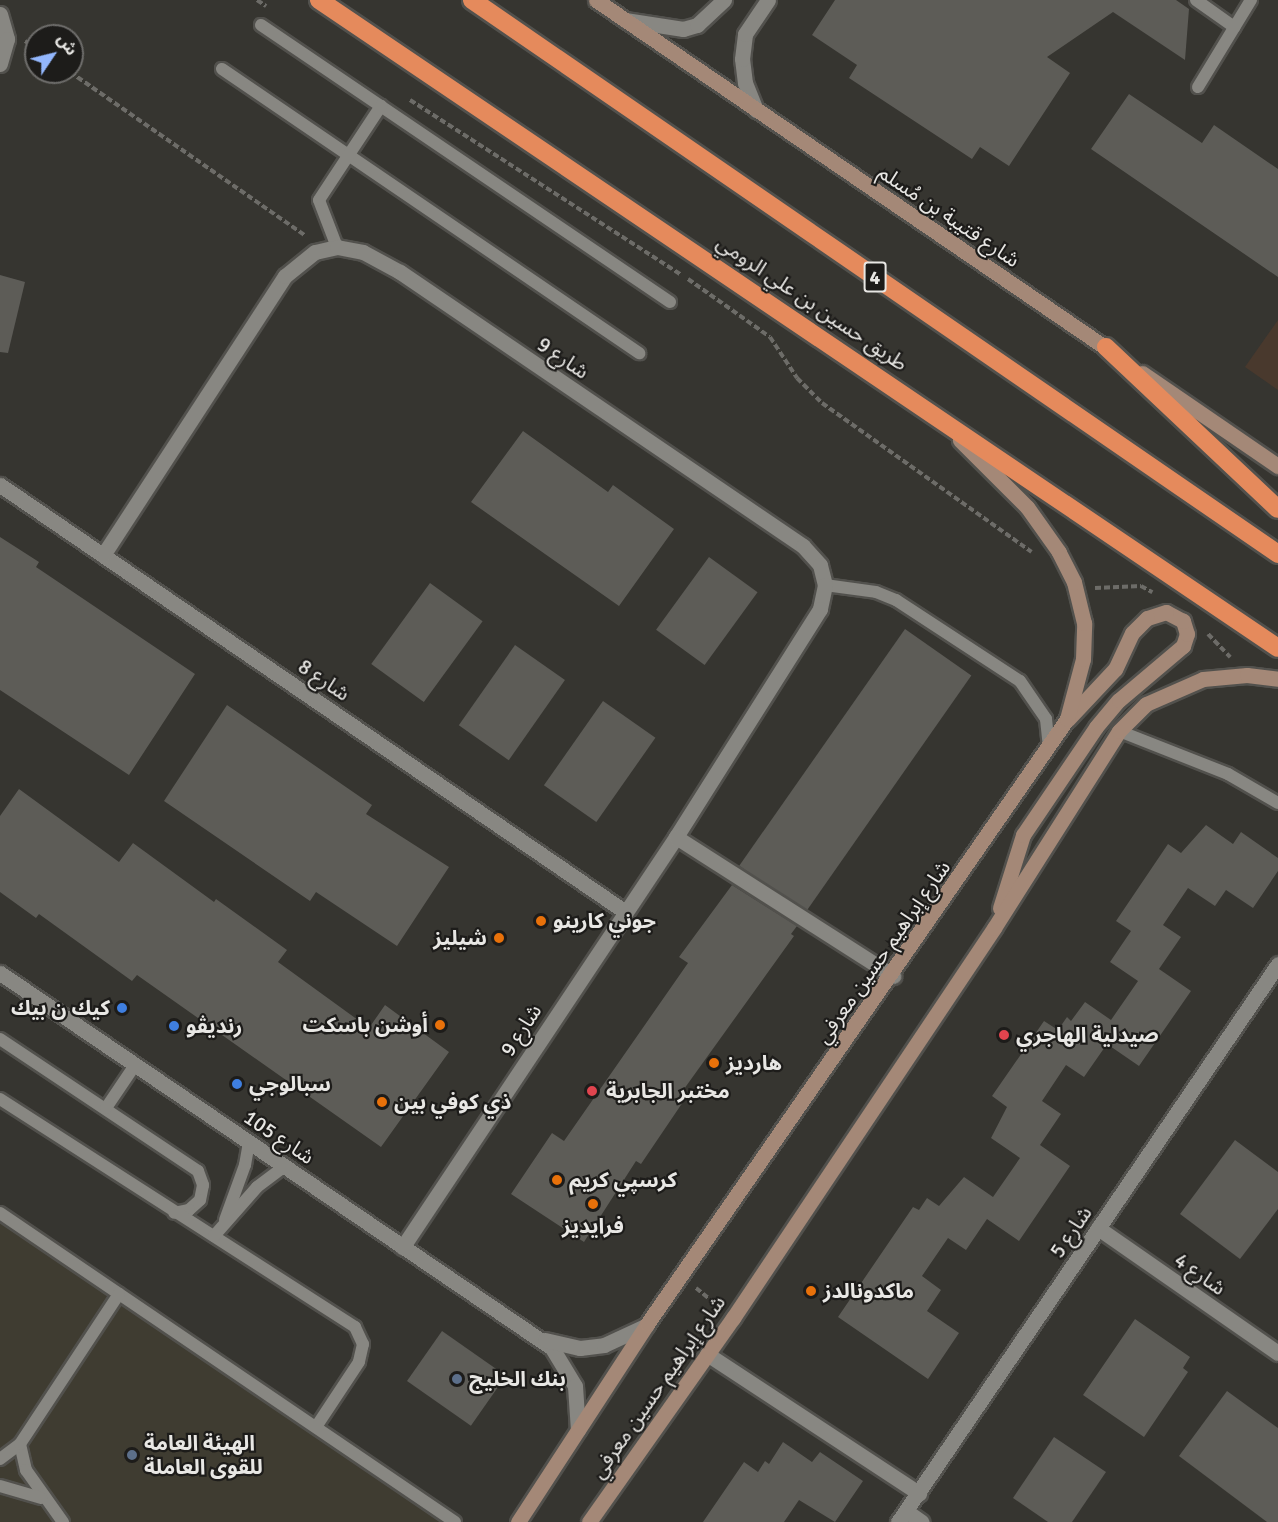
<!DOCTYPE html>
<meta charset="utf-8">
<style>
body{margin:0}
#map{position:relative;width:1278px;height:1522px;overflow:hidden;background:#363530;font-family:Signika,"Noto Sans Arabic",sans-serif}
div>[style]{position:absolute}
.built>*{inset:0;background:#3f3c31}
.education>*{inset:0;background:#49392d}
.building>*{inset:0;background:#5d5c57;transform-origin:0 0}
.path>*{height:4px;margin-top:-2px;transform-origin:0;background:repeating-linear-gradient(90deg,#6d6c68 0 6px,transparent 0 9px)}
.roads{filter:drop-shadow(2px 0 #52514d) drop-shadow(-2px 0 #52514d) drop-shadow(0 2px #52514d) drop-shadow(0 -2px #52514d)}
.lane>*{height:12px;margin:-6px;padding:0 6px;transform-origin:6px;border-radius:6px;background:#888782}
.street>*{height:15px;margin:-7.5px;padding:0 7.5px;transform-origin:7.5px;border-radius:7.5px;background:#888782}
.secondary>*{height:15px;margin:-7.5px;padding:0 7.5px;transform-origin:7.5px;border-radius:7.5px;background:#a48877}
.highway>*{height:18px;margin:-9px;padding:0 9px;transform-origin:9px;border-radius:9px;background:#e58a5c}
.dots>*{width:16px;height:16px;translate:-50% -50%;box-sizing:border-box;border:3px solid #1d1c1a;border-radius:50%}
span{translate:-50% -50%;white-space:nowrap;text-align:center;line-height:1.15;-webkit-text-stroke:4.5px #1d1c1a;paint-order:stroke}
.shield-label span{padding:2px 4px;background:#1d1c1a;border:2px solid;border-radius:4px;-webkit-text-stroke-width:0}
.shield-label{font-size:20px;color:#e8e7e4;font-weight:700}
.street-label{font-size:21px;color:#e8e7e4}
.poi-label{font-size:21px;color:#e8e7e4;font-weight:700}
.left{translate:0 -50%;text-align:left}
.right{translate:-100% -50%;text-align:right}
.north{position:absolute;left:24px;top:24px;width:60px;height:60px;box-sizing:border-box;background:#1d1c1a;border:2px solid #6e6d6b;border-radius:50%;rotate:55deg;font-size:16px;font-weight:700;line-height:24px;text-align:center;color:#e8e7e4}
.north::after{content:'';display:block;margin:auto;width:21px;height:27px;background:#93b7fd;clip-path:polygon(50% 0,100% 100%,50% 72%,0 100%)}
</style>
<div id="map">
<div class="built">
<div style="clip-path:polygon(0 1219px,444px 1522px,0 1522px)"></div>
</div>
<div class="education">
<div style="clip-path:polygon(1278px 320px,1278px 390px,1245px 367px)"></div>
</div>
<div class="building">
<div style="clip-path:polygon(835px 0,1176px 0,1189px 9px,1185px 60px,1113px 12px,1047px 57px,1070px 73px,1009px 166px,980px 147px,972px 159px,849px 78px,857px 65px,812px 35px)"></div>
<div style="clip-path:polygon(1129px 94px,1202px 143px,1214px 125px,1278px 169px,1278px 277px,1091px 149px)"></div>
<div style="clip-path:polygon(0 275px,25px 282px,8px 353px,0 352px)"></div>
<div style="clip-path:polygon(523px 431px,608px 492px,613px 485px,674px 529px,619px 606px,471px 502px)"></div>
<div style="clip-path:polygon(0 537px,39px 562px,36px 567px,195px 674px,129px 775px,0 690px)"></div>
<div style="left:709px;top:557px;width:60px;height:90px;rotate:36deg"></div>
<div style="left:430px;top:583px;width:65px;height:100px;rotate:36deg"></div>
<div style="left:905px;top:629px;width:81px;height:289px;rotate:35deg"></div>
<div style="left:515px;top:645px;width:61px;height:98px;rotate:35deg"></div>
<div style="left:603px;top:701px;width:64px;height:103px;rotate:35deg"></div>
<div style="clip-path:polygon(227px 705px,372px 805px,366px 814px,449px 867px,397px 946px,316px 892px,310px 901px,164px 801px)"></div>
<div style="clip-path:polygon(19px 789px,119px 862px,133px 843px,214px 902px,216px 899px,287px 950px,278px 962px,369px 1028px,385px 1005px,449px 1052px,381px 1147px,137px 975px,132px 981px,39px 914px,36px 918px,0 892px,0 816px)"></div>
<div style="clip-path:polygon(1206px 825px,1233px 844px,1241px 832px,1278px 858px,1278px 871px,1253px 908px,1226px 890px,1215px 906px,1188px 888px,1163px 925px,1181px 937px,1159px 969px,1191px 991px,1139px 1066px,1107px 1044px,1084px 1077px,1066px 1065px,1042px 1101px,1061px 1114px,1040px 1145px,1070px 1166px,1019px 1241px,987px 1219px,966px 1250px,948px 1238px,922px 1276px,941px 1290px,927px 1311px,959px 1333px,928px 1379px,838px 1317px,913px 1207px,919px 1210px,927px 1198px,939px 1206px,964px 1177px,993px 1197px,1020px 1158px,991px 1138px,1007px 1107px,992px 1096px,1044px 1021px,1058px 1030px,1067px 1017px,1071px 1021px,1085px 1002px,1111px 1020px,1138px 981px,1110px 962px,1131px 931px,1116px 921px,1168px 844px,1181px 853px)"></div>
<div style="clip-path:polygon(732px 885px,797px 926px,791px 934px,794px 936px,679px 1096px,685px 1099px,641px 1164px,636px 1161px,584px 1242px,511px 1194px,552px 1133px,564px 1141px,688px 963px,679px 957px)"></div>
<div style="clip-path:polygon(1235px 1140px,1278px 1172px,1278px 1209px,1240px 1259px,1180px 1214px)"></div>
<div style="clip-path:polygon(1135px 1319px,1190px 1357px,1183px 1368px,1188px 1372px,1144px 1437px,1083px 1395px)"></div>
<div style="left:442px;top:1331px;width:78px;height:61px;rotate:35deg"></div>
<div style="clip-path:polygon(1227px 1391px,1278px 1428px,1278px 1522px,1267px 1522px,1179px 1456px)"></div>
<div style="clip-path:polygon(1054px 1437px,1106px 1472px,1072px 1522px,1048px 1522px,1013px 1498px)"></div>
<div style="clip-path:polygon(783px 1442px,812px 1462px,820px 1452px,863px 1481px,835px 1522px,799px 1500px,784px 1522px,703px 1522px,744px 1462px,758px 1472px,765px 1461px,769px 1464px)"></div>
</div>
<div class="path">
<div style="left:257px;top:0;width:11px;rotate:34deg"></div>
<div style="left:25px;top:41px;width:13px;rotate:32deg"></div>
<div style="left:70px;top:72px;width:287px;rotate:34.8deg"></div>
<div style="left:410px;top:100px;width:323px;rotate:32.8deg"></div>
<div style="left:688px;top:279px;width:100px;rotate:35.3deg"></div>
<div style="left:770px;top:337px;width:49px;rotate:56.6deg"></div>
<div style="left:797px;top:378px;width:35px;rotate:45deg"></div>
<div style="left:822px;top:403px;width:257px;rotate:35.4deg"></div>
<div style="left:1095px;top:588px;width:46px;rotate:-2.5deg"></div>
<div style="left:1141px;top:586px;width:13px;rotate:29deg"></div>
<div style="left:1208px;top:634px;width:32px;rotate:46deg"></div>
<div style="left:696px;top:1288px;width:28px;rotate:39deg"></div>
</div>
<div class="roads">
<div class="lane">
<div style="left:1196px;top:0;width:47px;rotate:35.4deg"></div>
<div style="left:261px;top:25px;width:494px;rotate:34.1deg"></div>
<div style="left:222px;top:69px;width:505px;rotate:34.26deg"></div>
<div style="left:1198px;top:87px;width:102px;rotate:-58.7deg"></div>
<div style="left:337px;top:247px;width:50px;rotate:-111deg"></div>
<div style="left:319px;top:200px;width:113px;rotate:-56.6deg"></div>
<div style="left:825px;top:585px;width:51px;rotate:7.8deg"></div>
<div style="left:876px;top:592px;width:22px;rotate:22deg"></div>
<div style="left:896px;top:600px;width:148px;rotate:33.2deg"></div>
<div style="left:1020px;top:681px;width:46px;rotate:55.6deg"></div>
<div style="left:1046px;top:719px;width:28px;rotate:84deg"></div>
<div style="left:1119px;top:731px;width:117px;rotate:21.5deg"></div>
<div style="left:1228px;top:774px;width:58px;rotate:30.1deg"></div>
<div style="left:0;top:1039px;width:238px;rotate:33.7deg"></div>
<div style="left:198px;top:1171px;width:15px;rotate:70deg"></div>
<div style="left:203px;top:1185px;width:15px;rotate:101deg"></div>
<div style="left:200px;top:1200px;width:15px;rotate:138deg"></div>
<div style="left:189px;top:1210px;width:15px;rotate:169deg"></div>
<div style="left:0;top:1099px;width:422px;rotate:32.7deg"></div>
<div style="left:355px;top:1327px;width:19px;rotate:65deg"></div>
<div style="left:363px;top:1344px;width:18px;rotate:103deg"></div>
<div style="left:359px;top:1362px;width:78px;rotate:123.5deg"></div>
<div style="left:106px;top:1108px;width:52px;rotate:-56deg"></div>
<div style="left:0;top:1213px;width:550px;rotate:34.18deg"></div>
<div style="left:225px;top:1220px;width:59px;rotate:-70deg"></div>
<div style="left:245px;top:1165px;width:23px;rotate:-80deg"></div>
<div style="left:214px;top:1236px;width:65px;rotate:-48.7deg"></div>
<div style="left:257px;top:1187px;width:35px;rotate:-37deg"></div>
<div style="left:20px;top:1444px;width:27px;rotate:77deg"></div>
<div style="left:26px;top:1470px;width:64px;rotate:54.6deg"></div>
<div style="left:0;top:1459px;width:25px;rotate:-37deg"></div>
<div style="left:20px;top:1444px;width:180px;rotate:-56.6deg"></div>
<div style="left:0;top:1486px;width:43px;rotate:16.3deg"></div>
</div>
<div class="street">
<div style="left:0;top:14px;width:26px;rotate:74deg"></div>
<div style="left:7px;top:39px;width:26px;rotate:106deg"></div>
<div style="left:625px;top:20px;width:59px;rotate:8.8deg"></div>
<div style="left:683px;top:29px;width:15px;rotate:-16deg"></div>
<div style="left:697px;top:25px;width:37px;rotate:-43deg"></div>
<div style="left:756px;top:110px;width:29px;rotate:-112deg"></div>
<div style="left:745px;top:83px;width:24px;rotate:-97deg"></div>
<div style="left:742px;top:59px;width:25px;rotate:-83deg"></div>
<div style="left:745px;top:34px;width:41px;rotate:-55.9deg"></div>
<div style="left:0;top:485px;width:756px;rotate:34.32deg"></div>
<div style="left:103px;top:555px;width:333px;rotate:-56.9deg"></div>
<div style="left:285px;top:276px;width:38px;rotate:-39deg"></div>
<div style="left:315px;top:252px;width:23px;rotate:-13deg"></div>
<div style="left:337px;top:247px;width:26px;rotate:11deg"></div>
<div style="left:363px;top:252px;width:42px;rotate:28.4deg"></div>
<div style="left:400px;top:272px;width:487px;rotate:34.2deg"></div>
<div style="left:803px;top:546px;width:25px;rotate:48deg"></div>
<div style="left:820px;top:565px;width:21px;rotate:76deg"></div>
<div style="left:825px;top:585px;width:25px;rotate:102deg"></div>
<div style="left:820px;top:609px;width:270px;rotate:122.3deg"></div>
<div style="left:676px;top:837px;width:493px;rotate:123.7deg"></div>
<div style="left:676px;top:837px;width:258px;rotate:32.6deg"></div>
<div style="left:0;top:973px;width:667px;rotate:34.19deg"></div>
<div style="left:552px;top:1348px;width:44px;rotate:58.8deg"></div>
<div style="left:575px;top:1386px;width:44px;rotate:86.1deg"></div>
<div style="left:1098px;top:1228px;width:219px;rotate:34.8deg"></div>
<div style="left:545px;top:1340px;width:36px;rotate:13deg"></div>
<div style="left:580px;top:1348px;width:24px;rotate:-7deg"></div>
<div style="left:604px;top:1345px;width:47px;rotate:-24.9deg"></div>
<div style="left:707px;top:1354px;width:254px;rotate:33.3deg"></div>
<div style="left:906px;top:1511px;width:19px;rotate:35deg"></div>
<div style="left:898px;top:1522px;width:675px;rotate:-55.74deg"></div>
</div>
<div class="secondary">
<div style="left:596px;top:0;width:628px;rotate:34.3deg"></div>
<div style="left:1142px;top:373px;width:165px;rotate:34.4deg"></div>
<div style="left:1000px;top:908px;width:77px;rotate:-72.5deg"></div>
<div style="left:1023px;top:835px;width:130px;rotate:-55.9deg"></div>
<div style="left:1096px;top:727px;width:35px;rotate:-50deg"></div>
<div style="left:1119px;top:700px;width:84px;rotate:-40.2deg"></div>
<div style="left:1183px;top:646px;width:13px;rotate:-72deg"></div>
<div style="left:1187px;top:634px;width:14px;rotate:-107deg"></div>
<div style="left:1183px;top:621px;width:19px;rotate:-152deg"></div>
<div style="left:1166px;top:612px;width:20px;rotate:162deg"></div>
<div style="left:1147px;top:618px;width:21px;rotate:135deg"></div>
<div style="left:1132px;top:633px;width:40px;rotate:115deg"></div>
<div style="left:1115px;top:669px;width:69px;rotate:133.2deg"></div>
<div style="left:518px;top:1522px;width:236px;rotate:-56.9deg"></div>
<div style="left:647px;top:1324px;width:736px;rotate:-55.23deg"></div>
<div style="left:1067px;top:719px;width:62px;rotate:-75.1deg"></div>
<div style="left:1083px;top:659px;width:36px;rotate:-88deg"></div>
<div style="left:1084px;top:623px;width:42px;rotate:-103.7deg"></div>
<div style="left:1074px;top:582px;width:34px;rotate:-117deg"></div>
<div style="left:1059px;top:552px;width:55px;rotate:-125.4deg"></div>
<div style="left:1027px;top:507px;width:95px;rotate:-135deg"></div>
<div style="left:589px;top:1522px;width:250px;rotate:-54.8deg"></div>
<div style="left:733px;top:1318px;width:469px;rotate:-56.2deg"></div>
<div style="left:994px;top:928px;width:233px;rotate:-57.6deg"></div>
<div style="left:1119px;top:731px;width:38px;rotate:-45deg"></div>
<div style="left:1146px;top:704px;width:62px;rotate:-23.7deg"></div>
<div style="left:1203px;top:679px;width:44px;rotate:-5.2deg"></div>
<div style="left:1247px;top:675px;width:31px;rotate:7deg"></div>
</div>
<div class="highway">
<div style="left:319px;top:0;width:1157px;rotate:34.05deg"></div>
<div style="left:472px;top:0;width:978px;rotate:34.5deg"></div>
<div style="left:1106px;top:347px;width:236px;rotate:43.3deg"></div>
</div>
</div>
<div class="dots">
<div style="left:541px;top:921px;background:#e8710a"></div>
<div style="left:499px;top:938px;background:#e8710a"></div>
<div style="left:122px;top:1008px;background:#3f7fe0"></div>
<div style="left:440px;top:1025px;background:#e8710a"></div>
<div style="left:174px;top:1026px;background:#3f7fe0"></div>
<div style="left:1004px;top:1035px;background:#e0444e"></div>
<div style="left:714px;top:1063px;background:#e8710a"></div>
<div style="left:237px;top:1084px;background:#3f7fe0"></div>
<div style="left:592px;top:1091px;background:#e0444e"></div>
<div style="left:382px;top:1102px;background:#e8710a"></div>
<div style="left:557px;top:1180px;background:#e8710a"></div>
<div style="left:593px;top:1204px;background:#e8710a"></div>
<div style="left:811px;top:1291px;background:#e8710a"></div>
<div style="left:457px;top:1379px;background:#5c6f8a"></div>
<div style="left:132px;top:1455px;background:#5c6f8a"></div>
</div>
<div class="shield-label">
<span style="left:875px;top:277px">4</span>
</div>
<div class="street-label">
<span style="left:949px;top:216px;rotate:34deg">شارع قتيبة بن مُسلم</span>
<span style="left:812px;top:303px;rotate:34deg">طريق حسين بن علي الرومي</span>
<span style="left:563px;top:358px;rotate:34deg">شارع 9</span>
<span style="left:324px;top:680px;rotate:34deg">شارع 8</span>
<span style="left:883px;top:952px;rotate:-55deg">شارع إبراهيم حسين معرفي</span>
<span style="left:521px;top:1030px;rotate:-57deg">شارع 9</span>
<span style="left:279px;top:1137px;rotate:34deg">شارع 105</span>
<span style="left:1071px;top:1232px;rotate:-56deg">شارع 5</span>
<span style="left:1200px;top:1274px;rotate:35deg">شارع 4</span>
<span style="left:658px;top:1387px;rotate:-55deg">شارع إبراهيم حسين معرفي</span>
</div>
<div class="poi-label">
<span class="left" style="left:553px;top:921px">جوني كارينو</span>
<span class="right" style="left:487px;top:938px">شيليز</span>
<span class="right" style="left:110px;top:1008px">كيك ن بيك</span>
<span class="right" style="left:428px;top:1025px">أوشن باسكت</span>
<span class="left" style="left:186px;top:1026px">رنديڤو</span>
<span class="left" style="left:1016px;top:1035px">صيدلية الهاجري</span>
<span class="left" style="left:726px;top:1063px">هارديز</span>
<span class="left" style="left:249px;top:1084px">سبالوجي</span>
<span class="left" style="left:606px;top:1091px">مختبر الجابرية</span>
<span class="left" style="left:394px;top:1102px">ذي كوفي بين</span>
<span class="left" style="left:569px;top:1180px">كرسپي كريم</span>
<span style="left:593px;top:1226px">فرايديز</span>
<span class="left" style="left:823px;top:1291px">ماكدونالدز</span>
<span class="left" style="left:469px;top:1379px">بنك الخليج</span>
<span class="left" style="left:144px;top:1455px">الهيئة العامة<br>للقوى العاملة</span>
</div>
<div class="north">ش</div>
</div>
